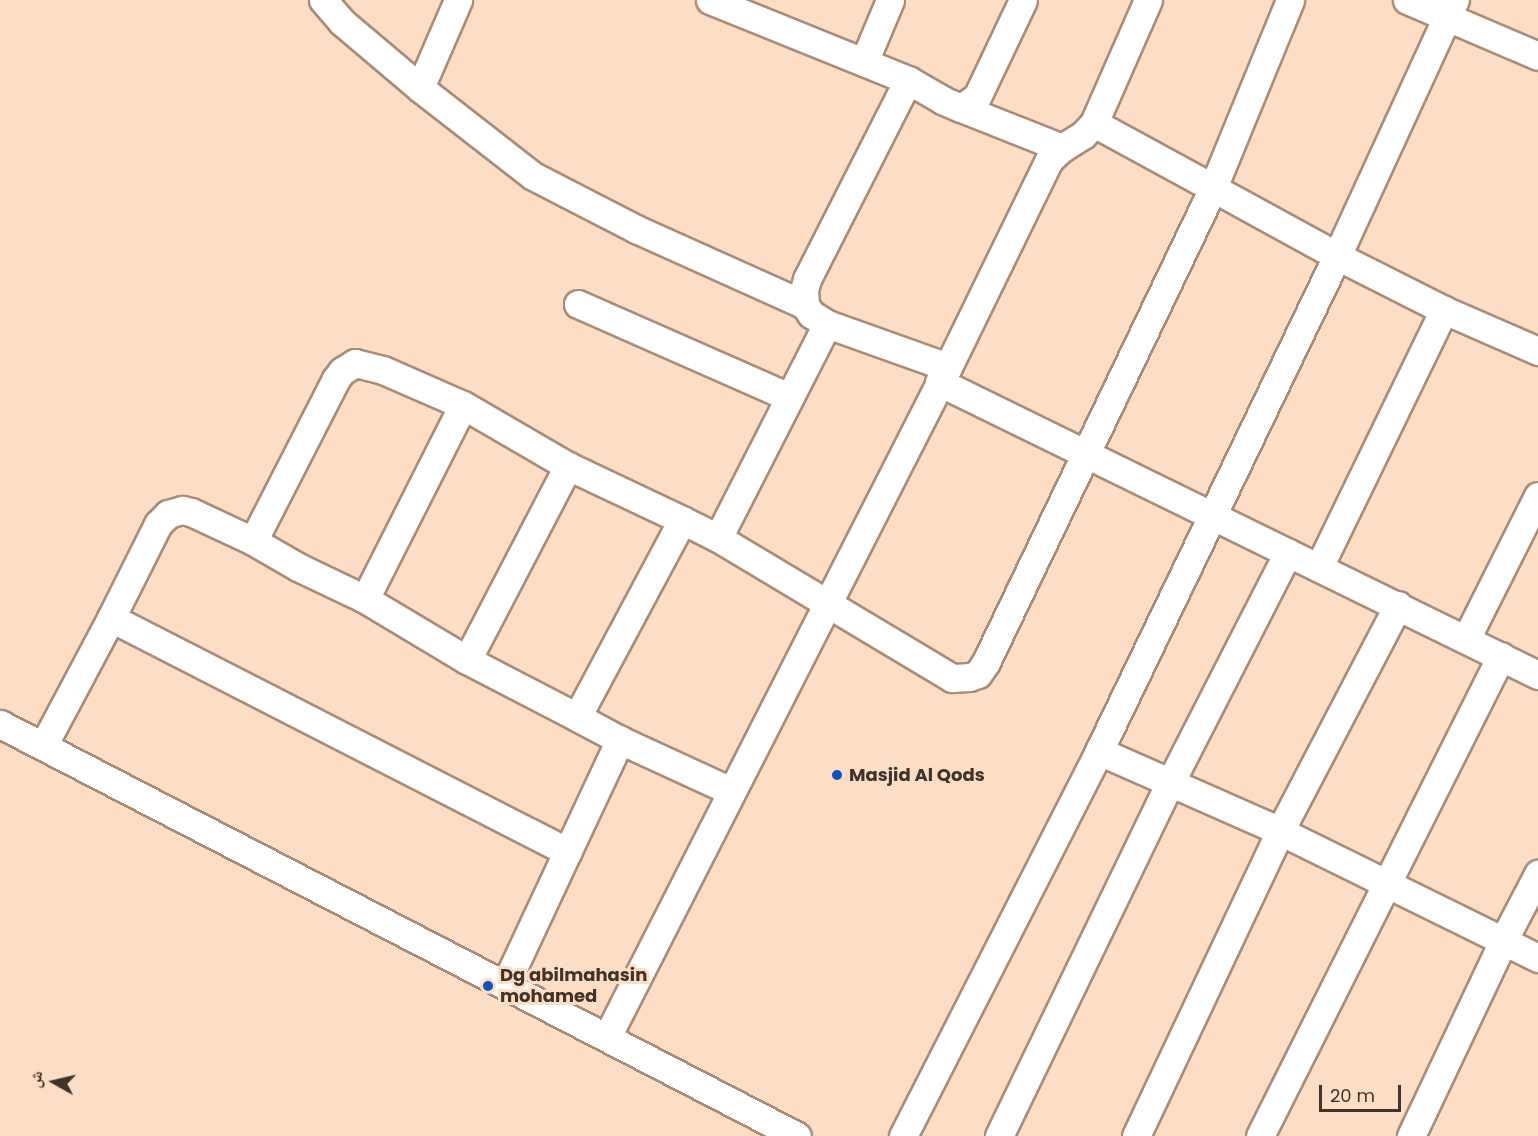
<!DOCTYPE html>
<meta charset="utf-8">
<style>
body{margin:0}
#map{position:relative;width:1538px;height:1136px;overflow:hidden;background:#fcdec7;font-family:Poppins,"Noto Naskh Arabic",sans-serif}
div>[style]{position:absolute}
.roads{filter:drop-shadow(2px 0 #a98d78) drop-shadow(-2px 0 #a98d78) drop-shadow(0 2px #a98d78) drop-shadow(0 -2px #a98d78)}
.minor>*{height:27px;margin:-13.5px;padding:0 13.5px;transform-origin:13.5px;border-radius:13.5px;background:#fff}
.dots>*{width:16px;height:16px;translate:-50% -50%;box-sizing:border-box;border:3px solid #fcdec7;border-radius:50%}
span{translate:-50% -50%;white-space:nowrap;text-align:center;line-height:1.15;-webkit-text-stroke:6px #fcdec7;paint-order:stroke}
.poi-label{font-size:18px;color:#3f332a;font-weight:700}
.left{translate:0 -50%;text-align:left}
.north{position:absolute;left:24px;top:1052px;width:60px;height:60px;-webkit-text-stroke:4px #fcdec7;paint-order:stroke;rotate:278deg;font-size:16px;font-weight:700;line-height:24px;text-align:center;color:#3f332a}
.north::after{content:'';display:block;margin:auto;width:21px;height:27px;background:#3f332a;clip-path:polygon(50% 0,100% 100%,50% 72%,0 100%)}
.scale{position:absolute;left:1319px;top:1085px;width:82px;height:27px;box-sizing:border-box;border:3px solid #3f332a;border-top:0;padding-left:8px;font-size:18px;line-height:21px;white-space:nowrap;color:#3f332a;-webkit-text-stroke:4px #fcdec7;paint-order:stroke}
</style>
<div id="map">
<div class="roads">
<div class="minor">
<div style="left:323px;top:0;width:29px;rotate:49deg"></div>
<div style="left:342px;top:22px;width:102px;rotate:40.2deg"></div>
<div style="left:420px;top:88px;width:143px;rotate:37.9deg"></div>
<div style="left:533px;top:176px;width:116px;rotate:27.2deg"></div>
<div style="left:636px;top:229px;width:185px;rotate:24.2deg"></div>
<div style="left:710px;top:0;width:214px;rotate:22deg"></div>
<div style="left:908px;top:80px;width:223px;rotate:116.9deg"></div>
<div style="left:807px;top:279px;width:11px;rotate:105deg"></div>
<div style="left:804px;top:290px;width:15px;rotate:86deg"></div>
<div style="left:805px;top:305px;width:11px;rotate:56deg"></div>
<div style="left:811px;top:314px;width:19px;rotate:32deg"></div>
<div style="left:827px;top:324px;width:128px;rotate:19.6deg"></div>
<div style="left:1407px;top:0;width:142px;rotate:23.1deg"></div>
<div style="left:864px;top:62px;width:67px;rotate:-67.2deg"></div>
<div style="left:908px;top:80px;width:39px;rotate:30deg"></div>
<div style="left:942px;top:100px;width:21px;rotate:23deg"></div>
<div style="left:961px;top:108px;width:19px;rotate:-35deg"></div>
<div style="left:977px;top:97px;width:107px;rotate:-64.6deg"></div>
<div style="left:420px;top:88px;width:96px;rotate:-66.6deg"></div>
<div style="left:961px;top:108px;width:109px;rotate:21.6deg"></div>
<div style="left:1094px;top:123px;width:136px;rotate:28.6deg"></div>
<div style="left:1213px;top:188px;width:203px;rotate:-67.7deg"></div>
<div style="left:578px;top:304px;width:231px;rotate:23.8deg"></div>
<div style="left:827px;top:324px;width:240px;rotate:117deg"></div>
<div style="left:718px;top:538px;width:273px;rotate:30.9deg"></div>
<div style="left:952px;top:678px;width:17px;rotate:-3deg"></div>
<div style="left:969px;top:677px;width:9px;rotate:-18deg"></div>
<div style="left:978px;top:674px;width:14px;rotate:-56deg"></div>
<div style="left:986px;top:662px;width:526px;rotate:-64.41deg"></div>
<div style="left:1213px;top:188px;width:141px;rotate:28.7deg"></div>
<div style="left:1337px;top:256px;width:120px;rotate:26.8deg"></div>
<div style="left:1444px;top:310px;width:103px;rotate:23.6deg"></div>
<div style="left:939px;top:382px;width:667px;rotate:26.07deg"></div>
<div style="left:463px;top:405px;width:121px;rotate:30.2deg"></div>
<div style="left:568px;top:466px;width:126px;rotate:25.3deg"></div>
<div style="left:1319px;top:567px;width:286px;rotate:-64.1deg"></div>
<div style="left:365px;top:599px;width:217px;rotate:-63.2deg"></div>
<div style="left:463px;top:405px;width:87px;rotate:-156.4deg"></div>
<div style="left:383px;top:370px;width:29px;rotate:-166deg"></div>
<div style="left:355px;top:363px;width:15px;rotate:148deg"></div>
<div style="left:342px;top:371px;width:10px;rotate:127deg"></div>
<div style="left:336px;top:379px;width:182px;rotate:117.1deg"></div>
<div style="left:253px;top:541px;width:52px;rotate:30deg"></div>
<div style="left:298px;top:567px;width:74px;rotate:25.5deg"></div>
<div style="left:365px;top:599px;width:119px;rotate:30.9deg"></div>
<div style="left:467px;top:660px;width:124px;rotate:27.4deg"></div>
<div style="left:577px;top:717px;width:223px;rotate:-61.9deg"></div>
<div style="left:682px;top:520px;width:40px;rotate:26.6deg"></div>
<div style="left:111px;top:618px;width:105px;rotate:-63.4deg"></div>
<div style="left:158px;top:524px;width:14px;rotate:-45deg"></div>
<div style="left:168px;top:514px;width:15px;rotate:-16deg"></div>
<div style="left:182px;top:510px;width:9px;rotate:13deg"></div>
<div style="left:191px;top:512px;width:68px;rotate:25.1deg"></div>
<div style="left:1466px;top:639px;width:160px;rotate:-63.3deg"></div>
<div style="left:467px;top:660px;width:219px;rotate:-62.5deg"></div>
<div style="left:577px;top:717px;width:49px;rotate:28.1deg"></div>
<div style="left:0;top:724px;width:897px;rotate:27.34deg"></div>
<div style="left:43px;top:746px;width:145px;rotate:-62deg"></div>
<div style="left:111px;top:618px;width:513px;rotate:27.11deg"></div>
<div style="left:1099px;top:751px;width:198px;rotate:23.8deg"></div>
<div style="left:1280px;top:831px;width:288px;rotate:26.2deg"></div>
<div style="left:505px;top:985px;width:271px;rotate:-64.9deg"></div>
<div style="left:620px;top:740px;width:122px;rotate:24.7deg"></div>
<div style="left:607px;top:1037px;width:752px;rotate:-63.03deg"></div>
<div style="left:948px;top:367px;width:230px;rotate:-64deg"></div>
<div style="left:1049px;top:160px;width:18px;rotate:-43deg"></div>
<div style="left:1062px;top:148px;width:25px;rotate:-32deg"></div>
<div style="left:1083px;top:135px;width:16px;rotate:-47deg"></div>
<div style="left:1094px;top:123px;width:134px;rotate:-66.3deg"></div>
<div style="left:903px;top:1136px;width:432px;rotate:-63deg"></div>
<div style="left:1099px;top:751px;width:549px;rotate:-64.32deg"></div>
<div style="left:1337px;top:256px;width:282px;rotate:-65.3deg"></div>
<div style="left:999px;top:1136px;width:392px;rotate:-64.2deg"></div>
<div style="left:1170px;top:783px;width:259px;rotate:-62.9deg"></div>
<div style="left:1136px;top:1136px;width:337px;rotate:-64.7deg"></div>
<div style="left:1280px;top:831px;width:255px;rotate:-62.4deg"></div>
<div style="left:1260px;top:1136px;width:537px;rotate:-63.34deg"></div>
<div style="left:1411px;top:1136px;width:216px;rotate:-64.7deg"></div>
<div style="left:1503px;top:941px;width:76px;rotate:-62.4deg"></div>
</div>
</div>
<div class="dots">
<div style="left:837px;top:775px;background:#0d52bd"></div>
<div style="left:488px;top:986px;background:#0d52bd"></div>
</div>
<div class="poi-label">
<span class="left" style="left:849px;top:775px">Masjid Al Qods</span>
<span class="left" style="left:500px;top:986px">Dg abilmahasin<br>mohamed</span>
</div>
<div class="north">ش</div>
<div class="scale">20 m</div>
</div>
